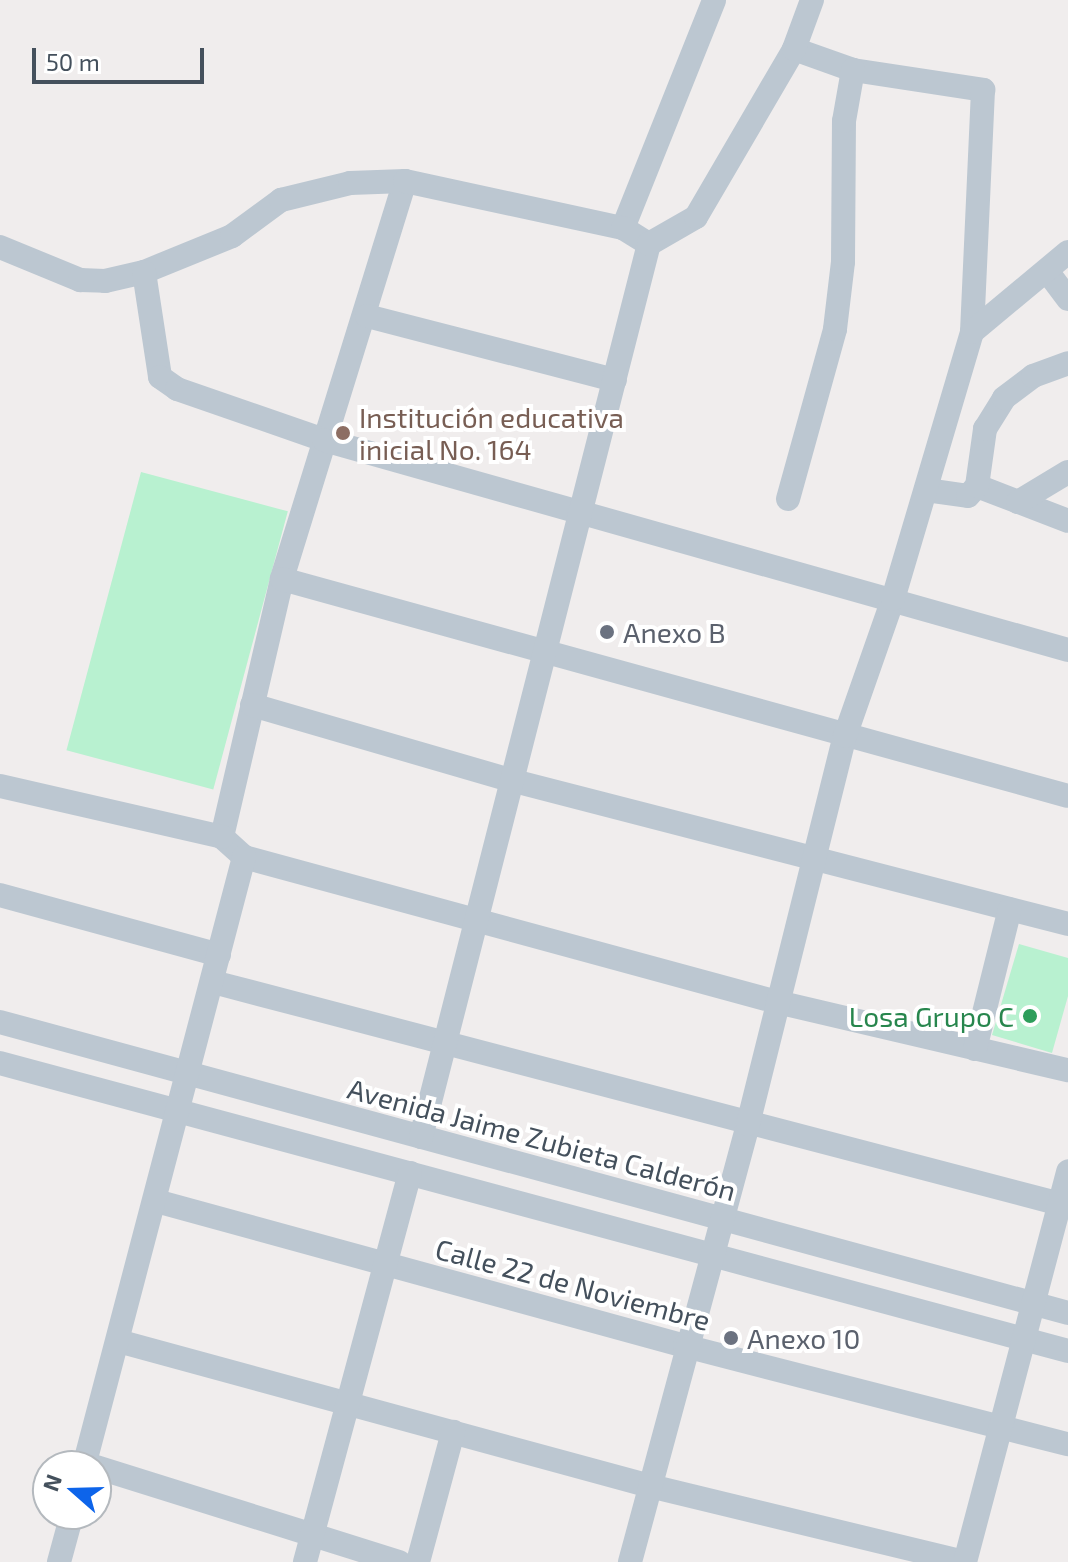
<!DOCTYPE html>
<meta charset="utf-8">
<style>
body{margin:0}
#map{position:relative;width:1068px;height:1562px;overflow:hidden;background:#f0eded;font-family:"Exo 2",sans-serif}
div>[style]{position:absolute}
.green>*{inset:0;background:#b8f1d0;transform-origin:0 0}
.minor>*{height:24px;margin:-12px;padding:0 12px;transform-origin:12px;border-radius:12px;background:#bcc7d1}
.dots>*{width:22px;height:22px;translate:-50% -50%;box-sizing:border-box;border:4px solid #fff;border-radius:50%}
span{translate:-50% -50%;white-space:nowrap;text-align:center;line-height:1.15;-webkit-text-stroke:8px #fff;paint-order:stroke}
.education-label{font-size:28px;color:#785e54}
.left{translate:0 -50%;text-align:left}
.worship-label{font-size:28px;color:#5b616d}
.leisure-label{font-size:28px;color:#27864d}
.right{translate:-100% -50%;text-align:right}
.street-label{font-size:28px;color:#44505c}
.north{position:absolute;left:32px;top:1450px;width:80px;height:80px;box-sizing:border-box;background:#fff;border:2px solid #b4b9be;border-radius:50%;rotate:290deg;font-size:22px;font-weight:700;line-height:32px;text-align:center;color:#44505c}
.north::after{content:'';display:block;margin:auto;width:28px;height:36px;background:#0d64ea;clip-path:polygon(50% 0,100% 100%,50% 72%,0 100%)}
.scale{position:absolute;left:32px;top:48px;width:172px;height:36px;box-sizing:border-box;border:4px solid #44505c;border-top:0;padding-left:10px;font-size:24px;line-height:28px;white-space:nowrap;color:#44505c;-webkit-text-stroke:6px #fff;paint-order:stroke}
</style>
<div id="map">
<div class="green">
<div style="left:141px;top:472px;width:152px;height:288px;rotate:15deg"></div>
<div style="clip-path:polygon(1019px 944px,1068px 958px,1068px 996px,1052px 1053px,992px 1035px)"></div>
</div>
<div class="minor">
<div style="left:794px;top:49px;width:63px;rotate:19.6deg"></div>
<div style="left:853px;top:70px;width:132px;rotate:8.7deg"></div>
<div style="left:983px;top:90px;width:242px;rotate:92.6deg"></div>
<div style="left:405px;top:181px;width:417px;rotate:107.2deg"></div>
<div style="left:282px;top:579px;width:265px;rotate:103.1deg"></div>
<div style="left:222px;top:837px;width:30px;rotate:42deg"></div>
<div style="left:244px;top:857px;width:552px;rotate:15.22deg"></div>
<div style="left:777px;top:1002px;width:299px;rotate:13.2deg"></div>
<div style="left:623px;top:228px;width:245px;rotate:-68.2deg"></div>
<div style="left:0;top:247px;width:87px;rotate:22.4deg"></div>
<div style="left:80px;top:280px;width:25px;rotate:2deg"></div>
<div style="left:105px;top:281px;width:40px;rotate:-13deg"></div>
<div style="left:144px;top:272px;width:95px;rotate:-22.2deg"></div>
<div style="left:232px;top:236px;width:61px;rotate:-36.3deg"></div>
<div style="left:281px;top:200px;width:71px;rotate:-13.8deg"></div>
<div style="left:350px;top:183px;width:55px;rotate:-2.1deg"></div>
<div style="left:405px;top:181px;width:223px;rotate:12.2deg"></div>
<div style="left:623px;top:228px;width:31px;rotate:32deg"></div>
<div style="left:1047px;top:271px;width:35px;rotate:53deg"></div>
<div style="left:144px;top:272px;width:106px;rotate:81.3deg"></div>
<div style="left:160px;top:377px;width:21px;rotate:35deg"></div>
<div style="left:177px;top:389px;width:156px;rotate:19.1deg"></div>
<div style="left:324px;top:440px;width:773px;rotate:15.76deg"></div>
<div style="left:367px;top:316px;width:256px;rotate:14.5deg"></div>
<div style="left:977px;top:486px;width:97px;rotate:21deg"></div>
<div style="left:926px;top:490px;width:42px;rotate:8.1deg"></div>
<div style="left:968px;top:496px;width:13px;rotate:-48deg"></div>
<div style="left:977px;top:486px;width:58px;rotate:-82deg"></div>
<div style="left:985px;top:429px;width:36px;rotate:-58deg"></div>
<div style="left:1004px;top:398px;width:36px;rotate:-37deg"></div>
<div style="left:1033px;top:376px;width:37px;rotate:-20deg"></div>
<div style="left:788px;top:499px;width:176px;rotate:-74.5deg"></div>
<div style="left:835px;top:329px;width:67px;rotate:-83.2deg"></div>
<div style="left:843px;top:262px;width:141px;rotate:-89.6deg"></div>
<div style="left:844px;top:121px;width:52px;rotate:-80deg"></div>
<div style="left:1018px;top:502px;width:58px;rotate:-31deg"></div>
<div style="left:282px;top:579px;width:815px;rotate:15.43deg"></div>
<div style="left:252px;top:705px;width:273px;rotate:16.2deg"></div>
<div style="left:514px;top:781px;width:572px;rotate:14.47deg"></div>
<div style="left:0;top:786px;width:228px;rotate:12.9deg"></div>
<div style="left:0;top:895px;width:227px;rotate:15.3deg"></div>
<div style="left:213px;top:982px;width:884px;rotate:14.68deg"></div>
<div style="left:0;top:1022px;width:1107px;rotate:15.24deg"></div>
<div style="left:975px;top:1049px;width:144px;rotate:-76deg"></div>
<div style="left:0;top:1063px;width:1106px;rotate:15.09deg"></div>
<div style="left:421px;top:1137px;width:922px;rotate:-75.68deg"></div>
<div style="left:649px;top:244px;width:54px;rotate:-29.9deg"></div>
<div style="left:696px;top:217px;width:194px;rotate:-59.7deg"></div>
<div style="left:794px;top:49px;width:52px;rotate:-69.8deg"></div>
<div style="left:156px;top:1201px;width:549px;rotate:15.33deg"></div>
<div style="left:685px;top:1346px;width:395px;rotate:14.4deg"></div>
<div style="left:118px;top:1341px;width:551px;rotate:15.25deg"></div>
<div style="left:650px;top:1486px;width:323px;rotate:13.6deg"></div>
<div style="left:84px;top:1466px;width:630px;rotate:-75.28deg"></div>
<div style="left:96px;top:1467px;width:318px;rotate:17.4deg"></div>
<div style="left:59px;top:1562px;width:50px;rotate:-74.8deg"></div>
<div style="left:305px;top:1562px;width:403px;rotate:-74.9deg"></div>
<div style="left:418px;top:1562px;width:135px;rotate:-74.9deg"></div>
<div style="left:630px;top:1562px;width:454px;rotate:-74.9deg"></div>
<div style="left:748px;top:1124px;width:400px;rotate:-76deg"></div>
<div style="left:845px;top:736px;width:145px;rotate:-70.7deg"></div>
<div style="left:893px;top:599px;width:278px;rotate:-73.5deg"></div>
<div style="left:972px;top:332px;width:125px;rotate:-39.8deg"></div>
<div style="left:965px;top:1562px;width:404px;rotate:-75.2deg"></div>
</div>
<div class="dots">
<div style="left:343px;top:433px;background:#8d6e63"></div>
<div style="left:607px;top:632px;background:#6b7280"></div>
<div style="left:1030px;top:1016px;background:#2e9e5b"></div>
<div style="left:731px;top:1338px;background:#6b7280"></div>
</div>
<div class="education-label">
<span class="left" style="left:359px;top:433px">Institución educativa<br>inicial No. 164</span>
</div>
<div class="worship-label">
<span class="left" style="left:623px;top:632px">Anexo B</span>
<span class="left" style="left:747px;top:1338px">Anexo 10</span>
</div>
<div class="leisure-label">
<span class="right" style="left:1014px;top:1016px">Losa Grupo C</span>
</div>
<div class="street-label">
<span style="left:542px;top:1139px;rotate:15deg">Avenida Jaime Zubieta Calderón</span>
<span style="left:573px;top:1284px;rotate:15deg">Calle 22 de Noviembre</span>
</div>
<div class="north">N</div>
<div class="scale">50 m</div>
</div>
